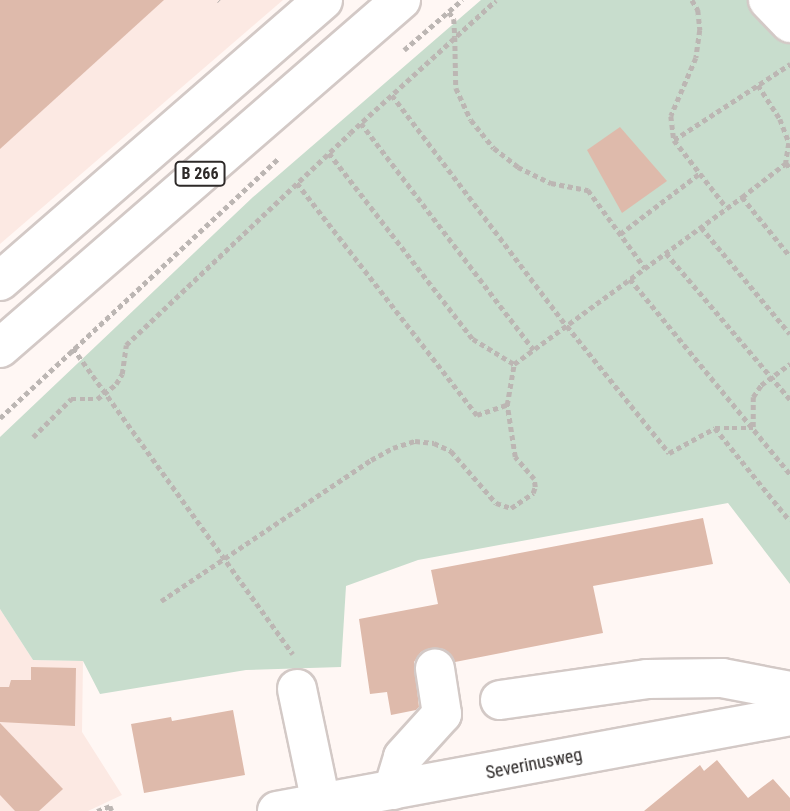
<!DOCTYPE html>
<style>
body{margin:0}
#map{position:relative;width:790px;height:811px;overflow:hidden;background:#fff7f4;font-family:"Roboto Condensed",sans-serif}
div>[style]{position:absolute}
.built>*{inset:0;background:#fce9e3}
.green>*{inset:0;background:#c8ddcd}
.building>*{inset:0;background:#debaab}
.path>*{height:4.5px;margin-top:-2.25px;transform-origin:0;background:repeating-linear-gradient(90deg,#bcb6b3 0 5px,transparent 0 8.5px)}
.roads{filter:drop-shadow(2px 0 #d3c9c6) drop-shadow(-2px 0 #d3c9c6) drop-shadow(0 2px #d3c9c6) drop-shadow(0 -2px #d3c9c6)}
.minor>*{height:38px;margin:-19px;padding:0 19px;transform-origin:19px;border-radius:19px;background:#fff}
.major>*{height:38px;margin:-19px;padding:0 19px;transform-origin:19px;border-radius:19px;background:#fff}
span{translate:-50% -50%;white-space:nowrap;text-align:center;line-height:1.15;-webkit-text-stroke:6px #fff;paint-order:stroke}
.shield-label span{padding:2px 5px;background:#fff;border:2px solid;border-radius:5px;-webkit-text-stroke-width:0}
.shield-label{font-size:16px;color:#2e2a29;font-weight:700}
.street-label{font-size:18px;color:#2e2a29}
</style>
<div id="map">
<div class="built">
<div style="clip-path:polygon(0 0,283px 0,0 244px)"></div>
<div style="clip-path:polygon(0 609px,33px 660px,83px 661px,82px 732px,122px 795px,88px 811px,0 811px)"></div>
</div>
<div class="green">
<div style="clip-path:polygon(481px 0,753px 0,790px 33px,790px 584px,728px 503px,418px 560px,346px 586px,341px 667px,246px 670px,100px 694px,83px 661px,33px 660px,0 609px,0 437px,253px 197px)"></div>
</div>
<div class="building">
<div style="clip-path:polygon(0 0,164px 0,0 149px)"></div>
<div style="clip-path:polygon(620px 127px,667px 181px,622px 213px,587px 150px)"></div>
<div style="clip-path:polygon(703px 518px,713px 564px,593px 586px,603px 633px,455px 662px,444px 649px,431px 648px,421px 652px,414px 662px,419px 707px,416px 710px,391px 715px,387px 692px,370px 694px,359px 619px,438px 604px,431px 570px)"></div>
<div style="clip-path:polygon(31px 667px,76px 668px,75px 726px,0 722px,0 687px,9px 687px,11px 680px,31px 680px)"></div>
<div style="clip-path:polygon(233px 710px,245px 775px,144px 793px,131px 724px,171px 717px,172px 721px)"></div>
<div style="clip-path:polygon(0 723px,63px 789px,39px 811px,15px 811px,0 795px)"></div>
<div style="clip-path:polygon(717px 760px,748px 798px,773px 779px,790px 798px,790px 811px,644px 811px,700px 765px,704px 771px)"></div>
</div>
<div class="path">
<div style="left:219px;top:0;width:1px;rotate:45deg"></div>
<div style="left:692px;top:0;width:12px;rotate:59deg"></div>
<div style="left:698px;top:10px;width:20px;rotate:84deg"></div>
<div style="left:700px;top:30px;width:28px;rotate:98deg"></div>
<div style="left:696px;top:58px;width:63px;rotate:113.3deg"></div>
<div style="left:671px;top:116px;width:24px;rotate:83deg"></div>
<div style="left:674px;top:140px;width:86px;rotate:52.1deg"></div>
<div style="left:449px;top:12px;width:9px;rotate:54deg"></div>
<div style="left:454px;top:19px;width:18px;rotate:87deg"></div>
<div style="left:455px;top:37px;width:51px;rotate:88.9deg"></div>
<div style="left:456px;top:88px;width:35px;rotate:65deg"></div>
<div style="left:471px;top:120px;width:36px;rotate:51deg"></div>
<div style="left:494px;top:148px;width:31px;rotate:38deg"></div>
<div style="left:518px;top:167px;width:37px;rotate:26deg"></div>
<div style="left:551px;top:183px;width:38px;rotate:11deg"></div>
<div style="left:588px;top:190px;width:97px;rotate:53.8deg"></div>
<div style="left:404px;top:50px;width:77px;rotate:-40.8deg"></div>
<div style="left:758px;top:85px;width:40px;rotate:57.1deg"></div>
<div style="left:780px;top:119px;width:26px;rotate:69deg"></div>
<div style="left:789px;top:143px;width:20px;rotate:99deg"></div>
<div style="left:392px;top:95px;width:290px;rotate:52.9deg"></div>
<div style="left:567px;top:326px;width:163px;rotate:51.2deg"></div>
<div style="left:669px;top:453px;width:52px;rotate:-28.5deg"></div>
<div style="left:715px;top:428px;width:38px"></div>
<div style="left:361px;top:123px;width:285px;rotate:52.7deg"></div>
<div style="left:674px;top:140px;width:139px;rotate:-33.2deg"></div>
<div style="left:329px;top:153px;width:235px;rotate:52.3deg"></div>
<div style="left:473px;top:339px;width:48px;rotate:31.4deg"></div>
<div style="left:297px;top:183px;width:294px;rotate:52.2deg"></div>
<div style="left:477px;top:415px;width:31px;rotate:-19deg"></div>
<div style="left:742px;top:197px;width:56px;rotate:-37.7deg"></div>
<div style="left:786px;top:163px;width:6px;rotate:51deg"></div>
<div style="left:701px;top:227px;width:139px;rotate:50.2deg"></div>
<div style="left:620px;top:234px;width:101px;rotate:-37.3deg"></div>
<div style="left:666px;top:253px;width:192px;rotate:49.7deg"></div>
<div style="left:630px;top:279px;width:252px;rotate:50.6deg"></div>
<div style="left:73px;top:348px;width:377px;rotate:54.3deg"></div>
<div style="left:0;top:418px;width:380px;rotate:-43deg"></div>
<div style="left:753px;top:427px;width:30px;rotate:-90deg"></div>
<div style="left:753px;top:397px;width:14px;rotate:-56deg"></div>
<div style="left:761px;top:385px;width:36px;rotate:-36deg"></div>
<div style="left:715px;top:428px;width:119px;rotate:51.1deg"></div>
<div style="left:33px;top:437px;width:54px;rotate:-45deg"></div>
<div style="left:71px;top:399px;width:26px"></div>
<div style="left:97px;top:399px;width:24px;rotate:-38deg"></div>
<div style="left:116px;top:384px;width:12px;rotate:-59deg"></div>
<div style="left:122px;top:374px;width:29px;rotate:-82deg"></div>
<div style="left:126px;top:345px;width:308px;rotate:-43.4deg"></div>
<div style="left:350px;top:133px;width:197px;rotate:-42.3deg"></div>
<div style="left:161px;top:601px;width:253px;rotate:-33.9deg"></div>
<div style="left:371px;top:460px;width:25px;rotate:-29deg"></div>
<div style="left:393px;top:448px;width:23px;rotate:-18deg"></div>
<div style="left:415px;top:441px;width:19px;rotate:6deg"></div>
<div style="left:434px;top:443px;width:19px;rotate:25deg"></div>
<div style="left:451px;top:451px;width:69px;rotate:49.1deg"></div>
<div style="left:496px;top:503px;width:16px;rotate:18deg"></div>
<div style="left:511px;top:508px;width:27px;rotate:-34deg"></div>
<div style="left:533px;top:493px;width:6px;rotate:-72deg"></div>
<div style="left:535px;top:487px;width:8px;rotate:-97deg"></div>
<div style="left:534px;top:479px;width:29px;rotate:-131deg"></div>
<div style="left:515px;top:457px;width:53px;rotate:-98.7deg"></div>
<div style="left:507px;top:405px;width:42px;rotate:-80.3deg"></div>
<div style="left:514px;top:364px;width:283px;rotate:-36.2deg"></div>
<div style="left:742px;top:197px;width:76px;rotate:50.9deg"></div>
<div style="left:97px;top:811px;width:14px;rotate:-21deg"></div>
<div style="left:110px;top:806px;width:5px;rotate:68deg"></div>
</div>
<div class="roads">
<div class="minor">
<div style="left:768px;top:0;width:32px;rotate:46deg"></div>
<div style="left:297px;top:689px;width:116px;rotate:78.1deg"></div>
<div style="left:500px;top:700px;width:148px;rotate:-8.1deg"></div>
<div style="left:647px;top:679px;width:75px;rotate:-0.8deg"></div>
<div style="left:722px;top:678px;width:69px;rotate:10.8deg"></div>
<div style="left:393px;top:790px;width:34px;rotate:-73deg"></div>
<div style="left:403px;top:757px;width:58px;rotate:-47.8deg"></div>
<div style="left:442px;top:714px;width:46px;rotate:-98.8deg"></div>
<div style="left:277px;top:811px;width:522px;rotate:-10.49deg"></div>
</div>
<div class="major">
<div style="left:0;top:281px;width:428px;rotate:-41deg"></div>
<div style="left:0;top:348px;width:531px;rotate:-40.95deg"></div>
</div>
</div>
<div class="shield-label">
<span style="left:200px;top:174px">B 266</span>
</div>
<div class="street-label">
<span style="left:534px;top:764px;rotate:-11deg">Severinusweg</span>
</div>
</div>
